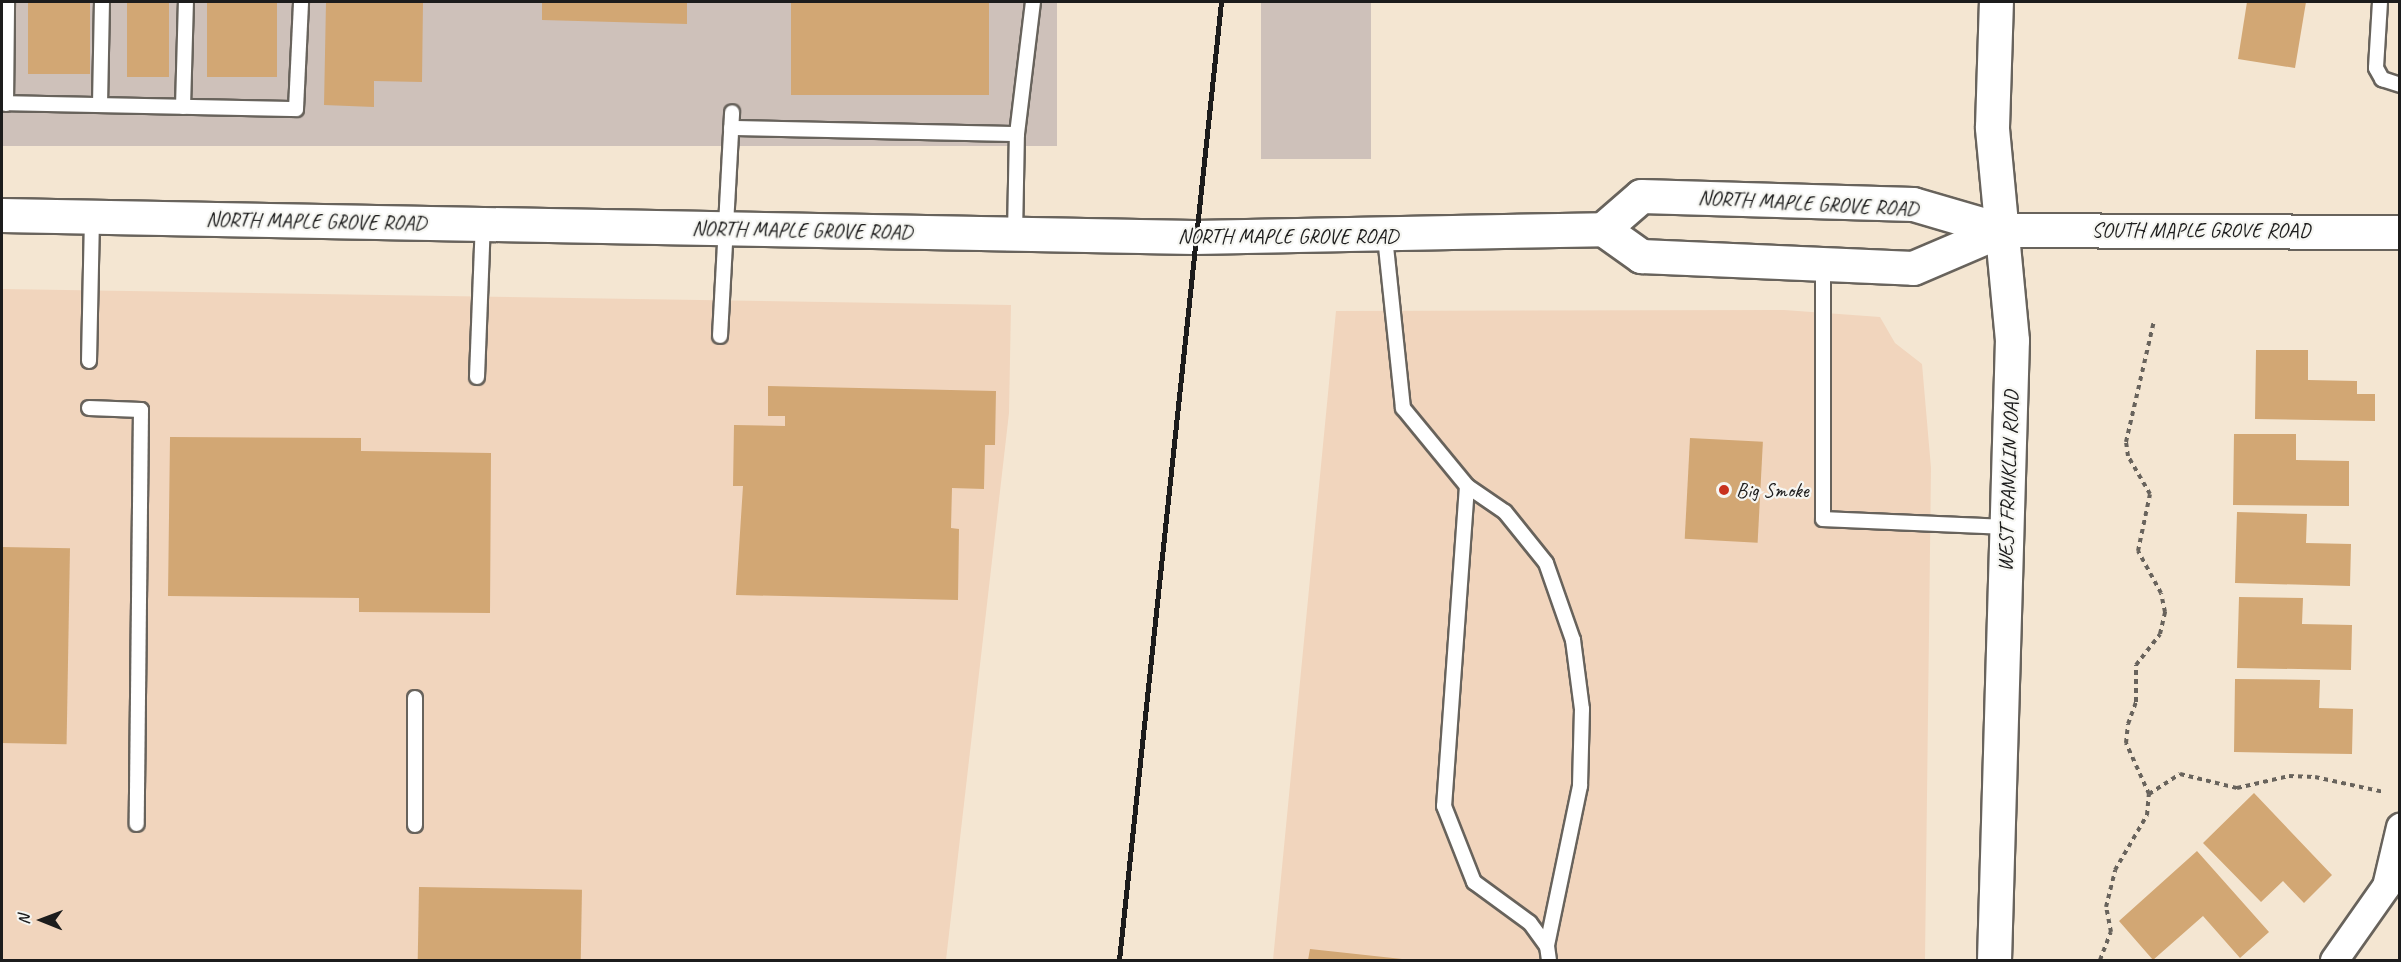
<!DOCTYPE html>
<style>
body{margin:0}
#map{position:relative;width:2401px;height:962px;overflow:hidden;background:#f4e6d2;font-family:Caveat,sans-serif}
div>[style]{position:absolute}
.built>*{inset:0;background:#f1d5bd}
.industrial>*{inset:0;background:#cec1ba;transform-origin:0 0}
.building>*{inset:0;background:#d2a774;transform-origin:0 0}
.path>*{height:4px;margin-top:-2px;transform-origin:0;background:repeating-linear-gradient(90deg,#68635c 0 4.5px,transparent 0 9px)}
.roads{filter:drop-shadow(2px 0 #68635c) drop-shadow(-2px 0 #68635c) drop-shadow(0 2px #68635c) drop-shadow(0 -2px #68635c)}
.lane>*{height:14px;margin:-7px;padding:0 7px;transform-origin:7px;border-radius:7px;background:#fff}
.street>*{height:27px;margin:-13.5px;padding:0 13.5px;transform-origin:13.5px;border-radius:13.5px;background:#fff}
.secondary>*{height:33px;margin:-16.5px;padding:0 16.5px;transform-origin:16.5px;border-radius:16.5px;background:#fff}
.primary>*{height:33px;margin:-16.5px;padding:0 16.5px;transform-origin:16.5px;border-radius:16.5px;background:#fff}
.rail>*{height:4.5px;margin:-2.25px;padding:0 2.25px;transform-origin:2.25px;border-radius:2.25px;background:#1c1c1c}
.dots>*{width:16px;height:16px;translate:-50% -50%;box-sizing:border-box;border:3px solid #f6f6f2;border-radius:50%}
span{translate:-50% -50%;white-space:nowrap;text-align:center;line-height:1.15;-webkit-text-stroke:4.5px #f6f6f2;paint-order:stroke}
.street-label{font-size:21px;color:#1c1c1c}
.poi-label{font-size:21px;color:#1c1c1c}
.left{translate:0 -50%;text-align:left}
.frame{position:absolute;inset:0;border:3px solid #1c1c1c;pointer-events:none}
.north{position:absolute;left:12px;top:890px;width:60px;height:60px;-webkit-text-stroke:4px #f6f6f2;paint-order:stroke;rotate:271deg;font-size:16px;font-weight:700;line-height:24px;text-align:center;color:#1c1c1c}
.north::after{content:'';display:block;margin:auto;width:21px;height:27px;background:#1c1c1c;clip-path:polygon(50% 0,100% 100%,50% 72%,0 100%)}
</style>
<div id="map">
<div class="built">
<div style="clip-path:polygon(2px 289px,1011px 305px,1009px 413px,946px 960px,2px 960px)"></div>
<div style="clip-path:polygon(1784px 310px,1880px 317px,1895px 343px,1922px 364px,1931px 468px,1925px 960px,1273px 960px,1336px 311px)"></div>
</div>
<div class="industrial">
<div style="left:2px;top:2px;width:1055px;height:144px"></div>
<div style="left:1261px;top:2px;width:110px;height:157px"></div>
</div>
<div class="building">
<div style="left:28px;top:2px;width:62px;height:72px"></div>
<div style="left:127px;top:2px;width:42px;height:75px"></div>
<div style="left:207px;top:2px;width:70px;height:75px"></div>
<div style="clip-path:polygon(326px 2px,423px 2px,422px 82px,374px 81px,374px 107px,324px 105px)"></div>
<div style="clip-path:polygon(542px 2px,687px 2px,687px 24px,542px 20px)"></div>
<div style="left:791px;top:2px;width:198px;height:93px"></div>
<div style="clip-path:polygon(2247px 2px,2306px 2px,2295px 68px,2238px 59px)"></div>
<div style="clip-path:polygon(2256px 350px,2308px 350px,2308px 380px,2357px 381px,2357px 394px,2375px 394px,2375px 421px,2255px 419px)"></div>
<div style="clip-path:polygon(768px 386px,996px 391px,995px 445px,985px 445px,984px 489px,952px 488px,951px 528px,959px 529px,958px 600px,736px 595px,743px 486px,733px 486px,734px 425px,785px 426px,785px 416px,768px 416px)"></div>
<div style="clip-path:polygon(2234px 434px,2296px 434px,2296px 460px,2349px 461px,2349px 506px,2233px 505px)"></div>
<div style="clip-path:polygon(170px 437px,361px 438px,361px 451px,491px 453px,490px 613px,359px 612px,359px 598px,168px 596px)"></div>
<div style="left:1690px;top:438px;width:73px;height:101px;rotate:3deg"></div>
<div style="clip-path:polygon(2237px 512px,2307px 514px,2306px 543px,2351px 544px,2350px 586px,2235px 583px)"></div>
<div style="left:2px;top:547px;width:68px;height:196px;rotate:1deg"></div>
<div style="clip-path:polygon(2239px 597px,2303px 598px,2302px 624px,2352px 625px,2351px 670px,2237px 668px)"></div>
<div style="clip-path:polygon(2235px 679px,2320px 680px,2319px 708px,2353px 709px,2352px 754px,2234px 752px)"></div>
<div style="clip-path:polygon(2254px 793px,2332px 875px,2304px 903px,2283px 881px,2261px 902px,2203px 843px)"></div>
<div style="clip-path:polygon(2197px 851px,2269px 932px,2240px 958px,2203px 916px,2153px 960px,2119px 921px)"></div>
<div style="left:419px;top:887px;width:163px;height:73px;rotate:1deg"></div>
<div style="clip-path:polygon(1310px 949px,1402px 959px,1402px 960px,1308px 960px)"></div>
</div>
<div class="path">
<div style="left:2149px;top:794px;width:37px;rotate:-33deg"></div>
<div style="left:2180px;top:774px;width:59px;rotate:13.8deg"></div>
<div style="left:2237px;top:788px;width:53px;rotate:-13deg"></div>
<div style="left:2289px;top:776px;width:26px;rotate:2deg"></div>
<div style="left:2315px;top:777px;width:71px;rotate:12.3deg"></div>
<div style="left:2100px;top:960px;width:30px;rotate:-69deg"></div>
<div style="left:2111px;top:932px;width:25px;rotate:-101deg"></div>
<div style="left:2106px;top:907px;width:38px;rotate:-76deg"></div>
<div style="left:2115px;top:870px;width:64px;rotate:-59.8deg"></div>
<div style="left:2147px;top:815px;width:21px;rotate:-85deg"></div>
<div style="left:2149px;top:794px;width:56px;rotate:-114.3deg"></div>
<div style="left:2126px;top:743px;width:19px;rotate:-84deg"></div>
<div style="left:2128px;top:724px;width:23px;rotate:-70deg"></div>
<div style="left:2136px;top:702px;width:37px;rotate:-90deg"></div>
<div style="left:2136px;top:665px;width:39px;rotate:-52deg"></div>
<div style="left:2160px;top:634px;width:23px;rotate:-77deg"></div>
<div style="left:2165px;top:612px;width:19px;rotate:-102deg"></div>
<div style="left:2161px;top:593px;width:48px;rotate:-118.7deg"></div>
<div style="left:2138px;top:551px;width:58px;rotate:-78.1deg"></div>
<div style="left:2150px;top:494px;width:44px;rotate:-120.1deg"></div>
<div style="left:2128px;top:456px;width:14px;rotate:-98deg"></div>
<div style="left:2126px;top:442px;width:124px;rotate:-77deg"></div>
</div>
<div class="roads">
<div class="lane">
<div style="left:2380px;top:2px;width:66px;rotate:93.5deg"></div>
<div style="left:2376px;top:68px;width:13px;rotate:61deg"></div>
<div style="left:2382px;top:79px;width:19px;rotate:18deg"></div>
<div style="left:2px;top:103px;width:294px;rotate:1.2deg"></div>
<div style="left:296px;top:109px;width:107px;rotate:-87.3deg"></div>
<div style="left:6px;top:104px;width:102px;rotate:-89.4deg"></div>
<div style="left:100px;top:105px;width:103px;rotate:-88.9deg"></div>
<div style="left:183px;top:107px;width:105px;rotate:-88.4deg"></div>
<div style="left:731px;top:128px;width:286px;rotate:1.2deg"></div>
<div style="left:1017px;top:134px;width:133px;rotate:-83.1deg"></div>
<div style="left:1015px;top:234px;width:100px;rotate:-88.9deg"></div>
<div style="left:1385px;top:237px;width:172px;rotate:84deg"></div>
<div style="left:1403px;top:408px;width:101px;rotate:50.6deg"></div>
<div style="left:1467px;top:486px;width:321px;rotate:94.1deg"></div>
<div style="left:1444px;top:806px;width:82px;rotate:68.5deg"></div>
<div style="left:1474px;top:882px;width:69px;rotate:36.2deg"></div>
<div style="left:1530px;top:923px;width:29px;rotate:54deg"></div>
<div style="left:1547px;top:946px;width:14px;rotate:82deg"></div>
<div style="left:1823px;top:264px;width:255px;rotate:90deg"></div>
<div style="left:1823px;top:519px;width:183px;rotate:2.5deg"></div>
<div style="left:720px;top:336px;width:224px;rotate:-86.9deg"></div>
<div style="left:89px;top:361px;width:144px;rotate:-88.8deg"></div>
<div style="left:477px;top:377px;width:153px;rotate:-87.8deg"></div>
<div style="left:89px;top:408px;width:52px;rotate:2.2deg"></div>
<div style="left:141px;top:410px;width:414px;rotate:90.6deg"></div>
<div style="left:1467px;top:486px;width:46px;rotate:34.4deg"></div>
<div style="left:1505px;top:512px;width:65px;rotate:51.2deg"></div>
<div style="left:1546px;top:563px;width:82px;rotate:70.7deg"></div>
<div style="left:1573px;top:640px;width:70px;rotate:82.6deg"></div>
<div style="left:1582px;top:709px;width:77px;rotate:91.5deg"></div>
<div style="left:1580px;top:786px;width:163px;rotate:101.7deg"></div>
<div style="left:415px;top:698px;width:127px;rotate:90deg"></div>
</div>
<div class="street">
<div style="left:2334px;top:960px;width:90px;rotate:-54.9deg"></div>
<div style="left:2386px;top:886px;width:61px;rotate:-76.7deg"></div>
</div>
<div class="secondary">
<div style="left:2px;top:215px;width:1192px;rotate:1.06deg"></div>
<div style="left:1194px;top:237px;width:409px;rotate:-1.1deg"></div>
<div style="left:1603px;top:229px;width:47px;rotate:35.4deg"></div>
<div style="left:1641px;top:256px;width:272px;rotate:2.5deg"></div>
<div style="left:1913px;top:268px;width:97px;rotate:-23.1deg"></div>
<div style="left:1603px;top:229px;width:50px;rotate:-41deg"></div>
<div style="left:1641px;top:196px;width:272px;rotate:1.7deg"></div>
<div style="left:1913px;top:204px;width:93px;rotate:16.3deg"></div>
<div style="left:2002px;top:230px;width:398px;rotate:0.3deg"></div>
</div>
<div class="primary">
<div style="left:1994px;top:960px;width:620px;rotate:-88.34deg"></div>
<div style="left:2012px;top:340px;width:214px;rotate:-95.4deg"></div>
<div style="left:1992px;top:127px;width:125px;rotate:-88.2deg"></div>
</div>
</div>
<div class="rail">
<div style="left:1119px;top:960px;width:963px;rotate:-83.92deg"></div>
</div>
<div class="dots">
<div style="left:1724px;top:490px;background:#c8321e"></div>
</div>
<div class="street-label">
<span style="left:1808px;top:203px;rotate:3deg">NORTH MAPLE GROVE ROAD</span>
<span style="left:316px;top:221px;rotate:1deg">NORTH MAPLE GROVE ROAD</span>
<span style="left:802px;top:230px;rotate:1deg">NORTH MAPLE GROVE ROAD</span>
<span style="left:2201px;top:230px">SOUTH MAPLE GROVE ROAD</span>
<span style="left:1288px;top:236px">NORTH MAPLE GROVE ROAD</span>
<span style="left:2008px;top:481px;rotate:-88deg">WEST FRANKLIN ROAD</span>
</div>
<div class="poi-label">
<span class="left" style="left:1736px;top:490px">Big Smoke</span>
</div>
<div class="frame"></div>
<div class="north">N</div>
</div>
